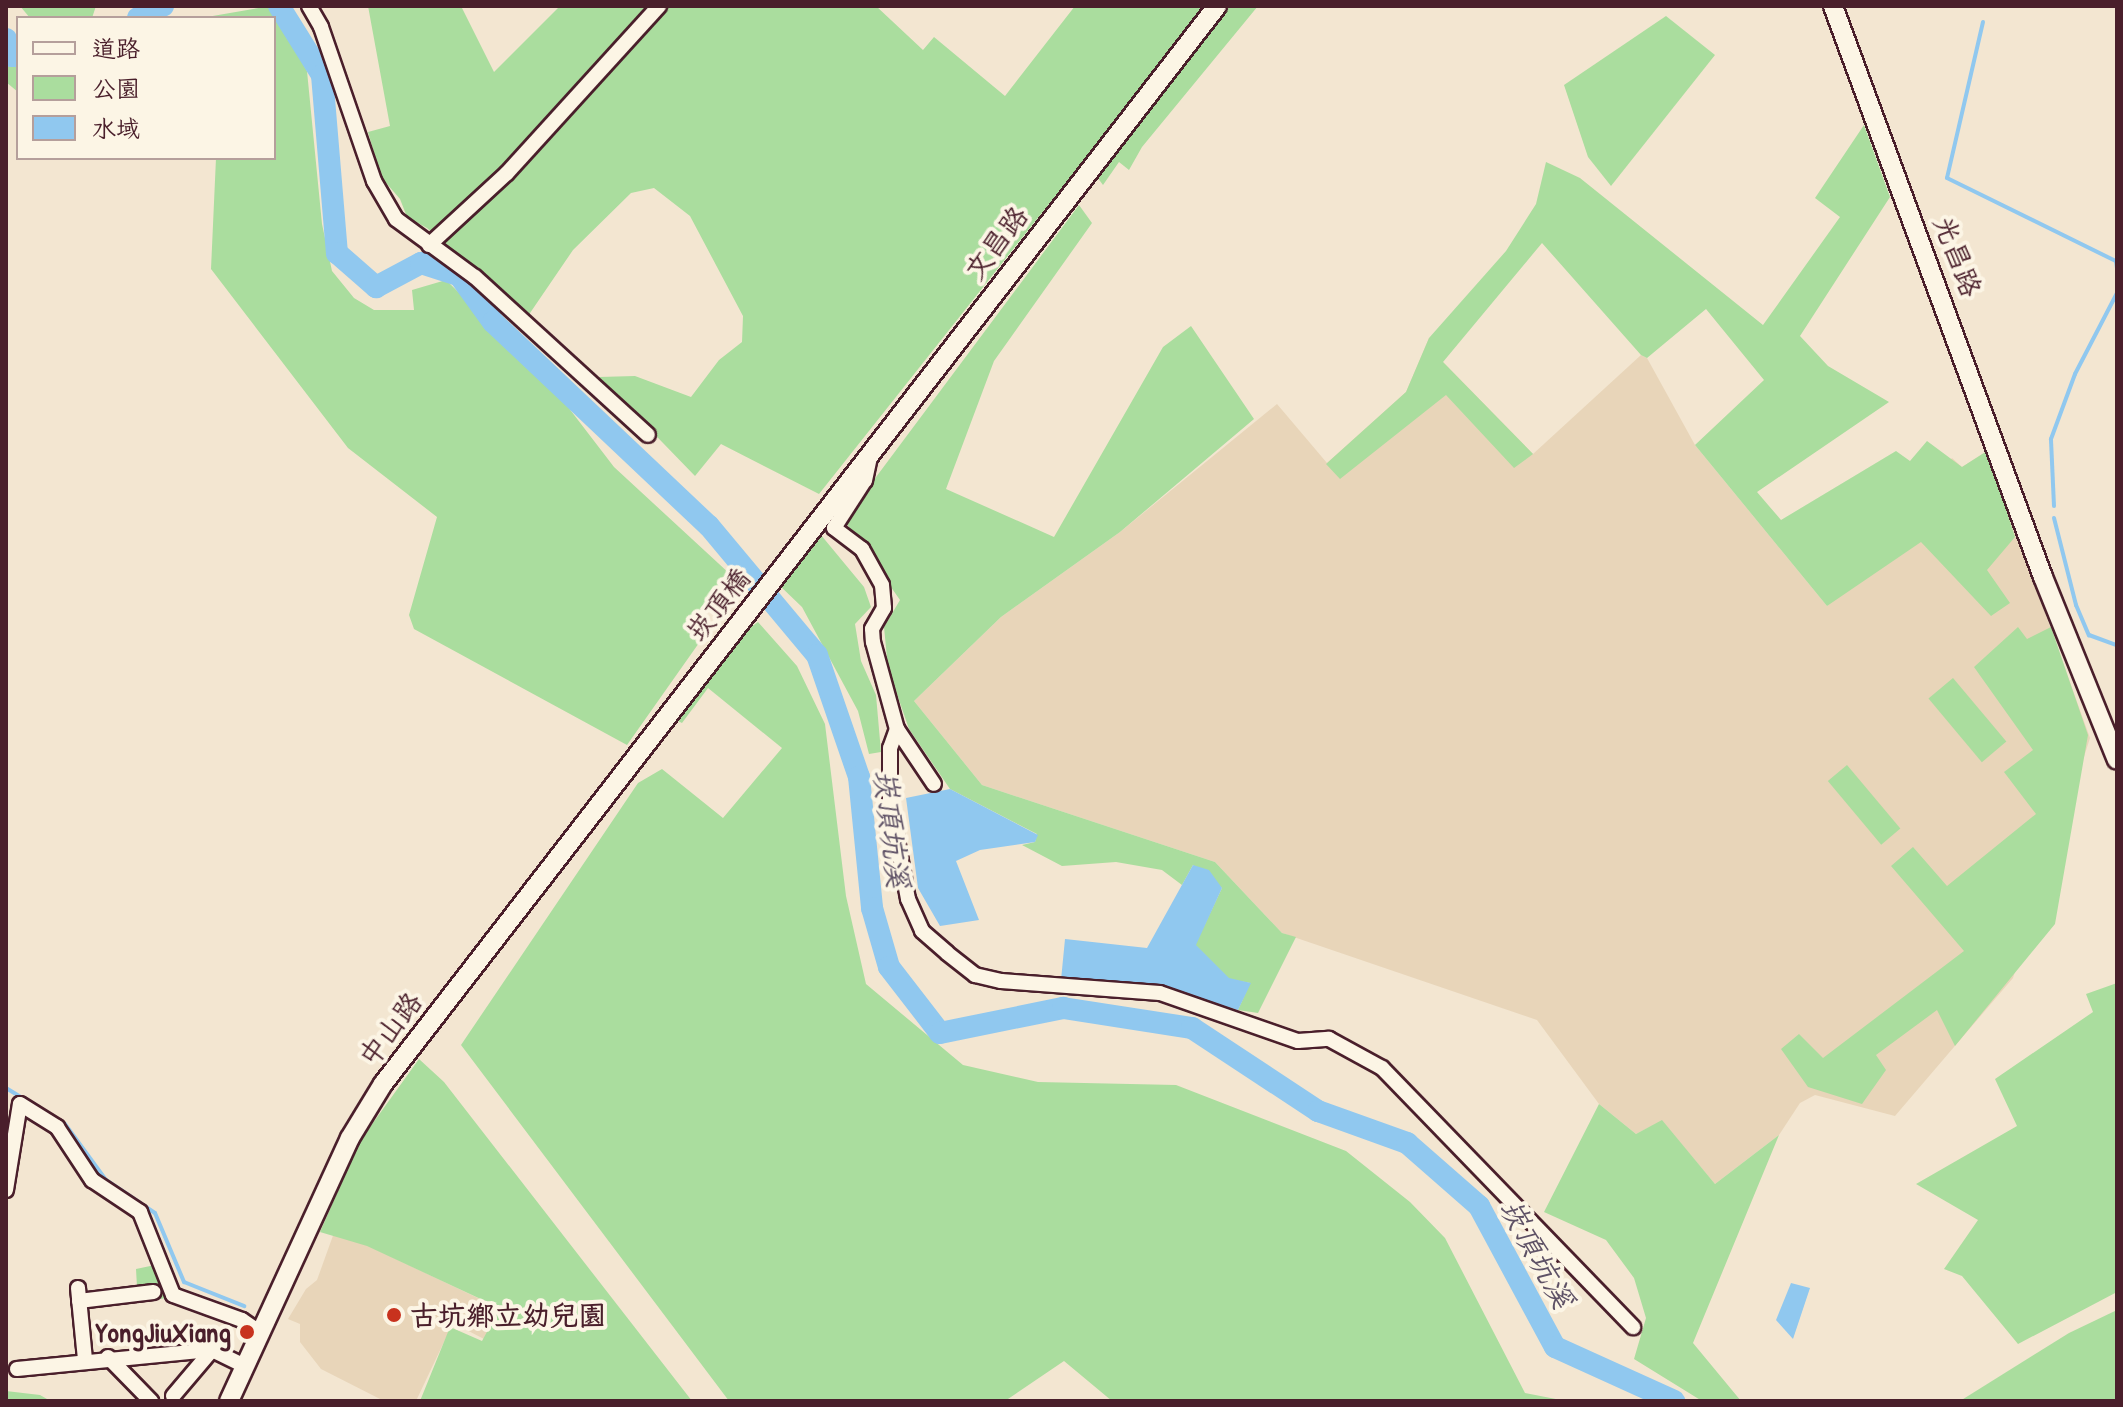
<!DOCTYPE html>
<meta charset="utf-8">
<style>
body{margin:0}
#map{position:relative;width:2123px;height:1407px;overflow:hidden;background:#f3e6d1;font-family:"Patrick Hand","LXGW WenKai TC",sans-serif}
div>[style]{position:absolute}
.built>*{inset:0;background:#e8d5b9}
.green>*{inset:0;background:#aadd9e;transform-origin:0 0}
.water>*{inset:0;background:#90c8ef}
.stream>*{height:4px;margin:-2px;padding:0 2px;transform-origin:2px;border-radius:2px;background:#90c8ef}
.river>*{height:22px;margin:-11px;padding:0 11px;transform-origin:11px;border-radius:11px;background:#90c8ef}
.roads{filter:drop-shadow(2px 0 #4a1f2b) drop-shadow(-2px 0 #4a1f2b) drop-shadow(0 2px #4a1f2b) drop-shadow(0 -2px #4a1f2b)}
.minor>*{height:14px;margin:-7px;padding:0 7px;transform-origin:7px;border-radius:7px;background:#fcf5e5}
.major>*{height:18px;margin:-9px;padding:0 9px;transform-origin:9px;border-radius:9px;background:#fcf5e5}
.dots>*{width:22px;height:22px;translate:-50% -50%;box-sizing:border-box;border:4px solid #fcf5e5;border-radius:50%}
span{translate:-50% -50%;white-space:nowrap;text-align:center;line-height:1.15;-webkit-text-stroke:8px #fcf5e5;paint-order:stroke}
.street-label{font-size:28px;color:#4a1f2b}
.poi-label{font-size:28px;color:#4a1f2b;font-weight:700}
.left{translate:0 -50%;text-align:left}
.right{translate:-100% -50%;text-align:right}
.water-label{font-size:30px;color:#5f5266;font-style:italic}
.frame{position:absolute;inset:0;border:8px solid #4a1f2b;pointer-events:none}
.legend{position:absolute;left:16px;top:16px;width:260px;height:144px;box-sizing:border-box;background:#fcf5e5;border:2px solid #b59f9b;margin:0;padding:10px 14px;list-style:none;font-size:24px;color:#4a1f2b}
.legend li{display:flex;align-items:center;gap:16px;height:40px}
.legend b{width:40px;border:2px solid #b59f9b}
</style>
<div id="map">
<div class="built">
<div style="clip-path:polygon(1429px 338px,1443px 362px,1533px 454px,1641px 355px,1647px 358px,1695px 445px,1827px 606px,1952px 458px,1962px 467px,1987px 451px,2090px 738px,2013px 978px,1895px 1116px,1815px 1095px,1800px 1103px,1779px 1135px,1715px 1184px,1662px 1121px,1636px 1134px,1599px 1104px,1537px 1020px,1282px 933px,1215px 862px,982px 785px,914px 701px,1001px 617px,1120px 532px,1277px 404px,1327px 463px,1406px 392px)"></div>
<div style="clip-path:polygon(335px 1230px,499px 1308px,484px 1339px,453px 1323px,416px 1401px,384px 1401px,321px 1369px,300px 1342px,300px 1324px,288px 1319px,306px 1289px,317px 1280px)"></div>
</div>
<div class="green">
<div style="clip-path:polygon(20px 6px,96px 6px,92px 18px,30px 18px)"></div>
<div style="clip-path:polygon(270px 6px,307px 71px,322px 224px,332px 271px,354px 298px,374px 310px,414px 310px,412px 290px,446px 280px,545px 377px,614px 467px,744px 587px,721px 614px,704px 605px,696px 621px,706px 633px,627px 745px,414px 629px,409px 615px,437px 517px,348px 448px,211px 269px,216px 158px,274px 158px,274px 18px,201px 18px)"></div>
<div style="clip-path:polygon(368px 6px,461px 6px,494px 72px,560px 6px,876px 6px,923px 50px,934px 37px,1005px 96px,1075px 6px,1206px 6px,819px 494px,721px 444px,695px 476px,599px 377px,635px 376px,691px 397px,719px 360px,742px 342px,743px 316px,690px 216px,654px 188px,631px 193px,573px 250px,528px 316px,427px 228px,407px 217px,400px 199px,381px 177px,368px 132px,390px 126px)"></div>
<div style="clip-path:polygon(1230px 6px,1258px 6px,1142px 147px,1129px 170px,1119px 162px,1103px 185px,1091px 169px)"></div>
<div style="clip-path:polygon(1666px 16px,1715px 55px,1611px 186px,1588px 157px,1564px 85px)"></div>
<div style="clip-path:polygon(6px 66px,18px 67px,18px 92px,6px 82px)"></div>
<div style="clip-path:polygon(1864px 125px,1890px 197px,1800px 336px,1828px 366px,1889px 402px,1757px 492px,1781px 520px,1896px 451px,1910px 461px,1927px 441px,1962px 467px,1987px 451px,2015px 537px,1987px 570px,2010px 603px,1991px 616px,1921px 542px,1827px 606px,1695px 445px,1764px 380px,1706px 309px,1647px 358px,1641px 355px,1542px 243px,1443px 362px,1533px 454px,1514px 468px,1446px 395px,1340px 479px,1326px 464px,1406px 392px,1429px 338px,1506px 251px,1536px 204px,1546px 162px,1580px 178px,1763px 325px,1840px 217px,1815px 198px)"></div>
<div style="clip-path:polygon(1079px 205px,1092px 223px,994px 361px,946px 489px,1054px 537px,1163px 347px,1191px 326px,1254px 419px,1120px 532px,1001px 617px,914px 701px,982px 785px,1215px 862px,1282px 933px,1296px 937px,1258px 1013px,1238px 1010px,1250px 983px,1229px 979px,1195px 945px,1222px 888px,1193px 865px,1182px 885px,1162px 870px,1116px 862px,1062px 866px,1022px 845px,1035px 842px,1037px 834px,950px 789px,909px 729px,888px 668px,884px 627px,900px 600px,844px 520px)"></div>
<div style="clip-path:polygon(816px 529px,864px 587px,871px 607px,855px 624px,861px 661px,876px 695px,881px 752px,869px 754px,858px 711px,802px 607px,778px 584px)"></div>
<div style="clip-path:polygon(758px 622px,797px 666px,825px 724px,846px 896px,866px 984px,963px 1065px,1038px 1082px,1176px 1085px,1346px 1151px,1410px 1202px,1445px 1238px,1525px 1393px,1566px 1401px,1112px 1401px,1064px 1361px,1005px 1401px,729px 1401px,461px 1045px,638px 783px,662px 769px,723px 818px,782px 748px,708px 688px,682px 723px,672px 718px,733px 640px)"></div>
<div style="clip-path:polygon(2018px 627px,2027px 639px,2051px 627px,2088px 735px,2055px 924px,1955px 1046px,1937px 1010px,1876px 1055px,1886px 1070px,1862px 1104px,1808px 1087px,1781px 1049px,1799px 1034px,1823px 1058px,1964px 951px,1891px 866px,1913px 847px,1947px 886px,2036px 814px,2004px 772px,2033px 750px,1974px 667px)"></div>
<div style="left:1953px;top:678px;width:83px;height:32px;rotate:50deg"></div>
<div style="left:1847px;top:765px;width:83px;height:25px;rotate:50deg"></div>
<div style="clip-path:polygon(2117px 983px,2117px 1292px,2018px 1344px,1962px 1276px,1944px 1269px,1978px 1220px,1916px 1184px,2017px 1126px,1995px 1079px,2093px 1012px,2086px 994px)"></div>
<div style="clip-path:polygon(419px 1059px,444px 1082px,692px 1401px,420px 1401px,450px 1327px,482px 1341px,500px 1308px,367px 1246px,320px 1232px,360px 1141px)"></div>
<div style="clip-path:polygon(1599px 1104px,1636px 1134px,1662px 1120px,1715px 1184px,1779px 1135px,1693px 1343px,1741px 1401px,1702px 1401px,1634px 1359px,1646px 1318px,1634px 1278px,1606px 1240px,1544px 1212px)"></div>
<div style="clip-path:polygon(155px 1265px,170px 1297px,161px 1299px,153px 1284px,137px 1287px,136px 1269px)"></div>
<div style="clip-path:polygon(2117px 1310px,2117px 1401px,1960px 1401px,2069px 1333px)"></div>
<div style="clip-path:polygon(6px 1391px,40px 1395px,47px 1399px,6px 1401px)"></div>
</div>
<div class="water">
<div style="clip-path:polygon(950px 789px,1038px 835px,1035px 842px,980px 850px,956px 861px,979px 920px,940px 926px,918px 888px,906px 798px)"></div>
<div style="clip-path:polygon(1193px 865px,1209px 870px,1222px 888px,1196px 945px,1229px 978px,1251px 983px,1238px 1010px,1180px 993px,1061px 980px,1065px 939px,1147px 948px)"></div>
<div style="clip-path:polygon(1791px 1283px,1810px 1288px,1793px 1339px,1776px 1320px)"></div>
</div>
<div class="stream">
<div style="left:1983px;top:22px;width:160px;rotate:103deg"></div>
<div style="left:1947px;top:178px;width:188px;rotate:26.2deg"></div>
<div style="left:2116px;top:261px;width:7px;rotate:82deg"></div>
<div style="left:2054px;top:506px;width:67px;rotate:-92.6deg"></div>
<div style="left:2051px;top:439px;width:69px;rotate:-69.7deg"></div>
<div style="left:2075px;top:374px;width:91px;rotate:-62.6deg"></div>
<div style="left:2054px;top:518px;width:90px;rotate:75.8deg"></div>
<div style="left:2076px;top:605px;width:33px;rotate:67deg"></div>
<div style="left:2089px;top:635px;width:30px;rotate:20deg"></div>
<div style="left:6px;top:1088px;width:69px;rotate:31.4deg"></div>
<div style="left:65px;top:1124px;width:69px;rotate:53.8deg"></div>
<div style="left:106px;top:1180px;width:59px;rotate:34deg"></div>
<div style="left:155px;top:1213px;width:75px;rotate:67.2deg"></div>
<div style="left:184px;top:1282px;width:65px;rotate:21.8deg"></div>
</div>
<div class="river">
<div style="left:279px;top:6px;width:81px;rotate:58.1deg"></div>
<div style="left:322px;top:75px;width:179px;rotate:85.2deg"></div>
<div style="left:337px;top:253px;width:52px;rotate:41.1deg"></div>
<div style="left:376px;top:287px;width:51px;rotate:-28.1deg"></div>
<div style="left:421px;top:263px;width:40px;rotate:18deg"></div>
<div style="left:459px;top:275px;width:58px;rotate:54.1deg"></div>
<div style="left:493px;top:322px;width:297px;rotate:43.4deg"></div>
<div style="left:709px;top:526px;width:168px;rotate:50.1deg"></div>
<div style="left:817px;top:655px;width:129px;rotate:71deg"></div>
<div style="left:859px;top:777px;width:132px;rotate:84.3deg"></div>
<div style="left:872px;top:908px;width:61px;rotate:73.9deg"></div>
<div style="left:889px;top:967px;width:83px;rotate:52.3deg"></div>
<div style="left:940px;top:1033px;width:126px;rotate:-11.5deg"></div>
<div style="left:1063px;top:1008px;width:131px;rotate:8.8deg"></div>
<div style="left:1192px;top:1028px;width:151px;rotate:33.4deg"></div>
<div style="left:1318px;top:1111px;width:95px;rotate:19.8deg"></div>
<div style="left:1407px;top:1143px;width:96px;rotate:41.2deg"></div>
<div style="left:1479px;top:1206px;width:160px;rotate:61.7deg"></div>
<div style="left:1555px;top:1347px;width:131px;rotate:24.4deg"></div>
<div style="left:138px;top:18px;width:28px;rotate:-26deg"></div>
<div style="left:6px;top:39px;width:18px;rotate:71deg"></div>
<div style="left:12px;top:56px;width:6px"></div>
</div>
<div class="roads">
<div class="minor">
<div style="left:309px;top:6px;width:24px;rotate:60deg"></div>
<div style="left:321px;top:27px;width:163px;rotate:71deg"></div>
<div style="left:374px;top:181px;width:44px;rotate:59.9deg"></div>
<div style="left:396px;top:219px;width:98px;rotate:36.3deg"></div>
<div style="left:475px;top:277px;width:234px;rotate:42.4deg"></div>
<div style="left:429px;top:245px;width:106px;rotate:-42.7deg"></div>
<div style="left:507px;top:173px;width:226px;rotate:-47.7deg"></div>
<div style="left:870px;top:457px;width:24px;rotate:102deg"></div>
<div style="left:865px;top:480px;width:57px;rotate:122.9deg"></div>
<div style="left:834px;top:528px;width:35px;rotate:37deg"></div>
<div style="left:862px;top:549px;width:41px;rotate:60.9deg"></div>
<div style="left:882px;top:585px;width:23px;rotate:85deg"></div>
<div style="left:884px;top:608px;width:24px;rotate:120deg"></div>
<div style="left:872px;top:629px;width:13px;rotate:86deg"></div>
<div style="left:873px;top:642px;width:90px;rotate:74.6deg"></div>
<div style="left:897px;top:729px;width:66px;rotate:56.1deg"></div>
<div style="left:897px;top:729px;width:20px;rotate:110deg"></div>
<div style="left:890px;top:748px;width:54px;rotate:90deg"></div>
<div style="left:890px;top:802px;width:99px;rotate:79.5deg"></div>
<div style="left:908px;top:899px;width:35px;rotate:66deg"></div>
<div style="left:922px;top:931px;width:33px;rotate:41deg"></div>
<div style="left:947px;top:953px;width:36px;rotate:38deg"></div>
<div style="left:975px;top:975px;width:27px;rotate:13deg"></div>
<div style="left:1001px;top:981px;width:159px;rotate:4.3deg"></div>
<div style="left:1160px;top:993px;width:146px;rotate:19.2deg"></div>
<div style="left:1298px;top:1041px;width:31px;rotate:-4deg"></div>
<div style="left:1329px;top:1039px;width:60px;rotate:28.7deg"></div>
<div style="left:1382px;top:1068px;width:361px;rotate:45.9deg"></div>
<div style="left:6px;top:1190px;width:87px;rotate:-80.8deg"></div>
<div style="left:20px;top:1104px;width:44px;rotate:31.9deg"></div>
<div style="left:57px;top:1127px;width:64px;rotate:56.6deg"></div>
<div style="left:92px;top:1180px;width:58px;rotate:33.7deg"></div>
<div style="left:140px;top:1212px;width:89px;rotate:68.3deg"></div>
<div style="left:173px;top:1295px;width:73px;rotate:19.9deg"></div>
<div style="left:242px;top:1320px;width:21px;rotate:35deg"></div>
<div style="left:78px;top:1288px;width:72px;rotate:84.4deg"></div>
<div style="left:79px;top:1301px;width:75px;rotate:-6.9deg"></div>
<div style="left:108px;top:1357px;width:62px;rotate:45.7deg"></div>
<div style="left:17px;top:1369px;width:196px;rotate:-5.6deg"></div>
<div style="left:212px;top:1350px;width:37px;rotate:26deg"></div>
<div style="left:173px;top:1396px;width:60px;rotate:-49.7deg"></div>
</div>
<div class="major">
<div style="left:1833px;top:6px;width:608px;rotate:69.81deg"></div>
<div style="left:2043px;top:577px;width:197px;rotate:68deg"></div>
<div style="left:229px;top:1401px;width:289px;rotate:-65.3deg"></div>
<div style="left:350px;top:1138px;width:63px;rotate:-58.6deg"></div>
<div style="left:383px;top:1084px;width:1363px;rotate:-52.27deg"></div>
</div>
</div>
<div class="dots">
<div style="left:394px;top:1315px;background:#c8321e"></div>
<div style="left:247px;top:1332px;background:#c8321e"></div>
</div>
<div class="street-label">
<span style="left:996px;top:243px;rotate:-53deg">文昌路</span>
<span style="left:1958px;top:256px;rotate:69deg">光昌路</span>
<span style="left:718px;top:605px;rotate:-52deg">崁頂橋</span>
<span style="left:390px;top:1029px;rotate:-53deg">中山路</span>
</div>
<div class="poi-label">
<span class="left" style="left:410px;top:1315px">古坑鄉立幼兒園</span>
<span class="right" style="left:231px;top:1332px">YongJiuXiang</span>
</div>
<div class="water-label">
<span style="left:892px;top:828px;rotate:83deg">崁頂坑溪</span>
<span style="left:1537px;top:1253px;rotate:61deg">崁頂坑溪</span>
</div>
<div class="frame"></div>
<ul class="legend">
<li><b style="height:10px;background:#fcf5e5"></b>道路</li>
<li><b style="height:22px;background:#aadd9e"></b>公園</li>
<li><b style="height:22px;background:#90c8ef"></b>水域</li>
</ul>
</div>
